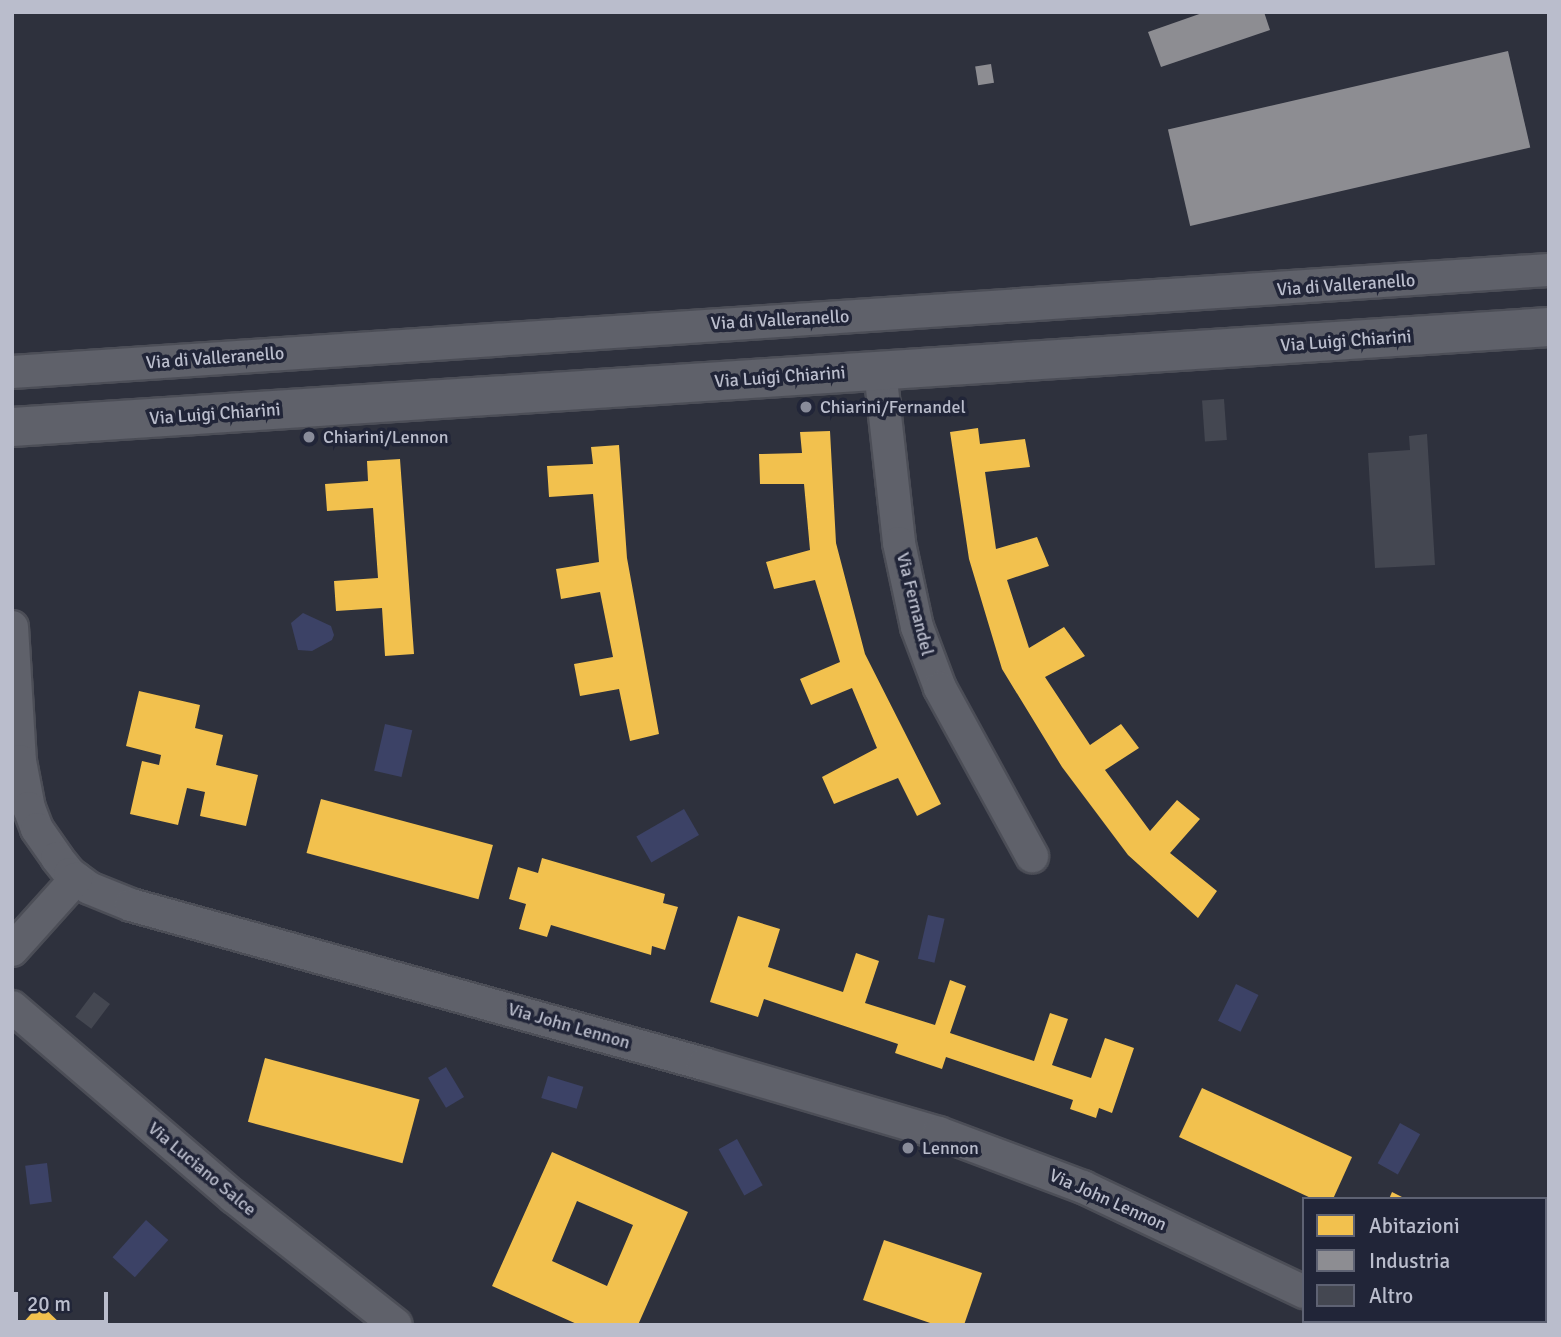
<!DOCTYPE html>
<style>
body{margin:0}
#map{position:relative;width:1561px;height:1337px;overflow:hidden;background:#2e313d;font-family:Signika,sans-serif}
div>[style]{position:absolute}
.water>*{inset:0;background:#3c4266;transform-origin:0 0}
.homes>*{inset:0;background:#f2c14e;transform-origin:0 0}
.industry>*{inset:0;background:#8d8d92;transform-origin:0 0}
.building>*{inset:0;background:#444751;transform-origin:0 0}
.roads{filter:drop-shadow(2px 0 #4c4e57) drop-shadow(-2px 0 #4c4e57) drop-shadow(0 2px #4c4e57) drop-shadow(0 -2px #4c4e57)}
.minor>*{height:32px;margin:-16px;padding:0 16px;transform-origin:16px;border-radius:16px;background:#5f616a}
.tertiary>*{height:38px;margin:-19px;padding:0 19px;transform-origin:19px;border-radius:19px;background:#5f616a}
.dots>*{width:19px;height:19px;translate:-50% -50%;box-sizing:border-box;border:4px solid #212538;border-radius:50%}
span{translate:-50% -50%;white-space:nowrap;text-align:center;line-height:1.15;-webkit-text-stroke:7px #212538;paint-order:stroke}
.street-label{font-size:18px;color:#babdcc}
.poi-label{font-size:18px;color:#babdcc}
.left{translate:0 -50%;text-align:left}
.frame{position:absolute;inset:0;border:14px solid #babdcc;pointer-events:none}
.legend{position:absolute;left:1302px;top:1197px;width:245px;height:126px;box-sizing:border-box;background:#212538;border:2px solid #5e6273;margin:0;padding:9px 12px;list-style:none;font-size:21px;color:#babdcc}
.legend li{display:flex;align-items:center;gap:14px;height:35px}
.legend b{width:35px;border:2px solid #5e6273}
.scale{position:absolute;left:14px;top:1292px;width:94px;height:32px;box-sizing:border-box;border:4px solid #babdcc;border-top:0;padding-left:9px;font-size:21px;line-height:24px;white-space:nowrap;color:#babdcc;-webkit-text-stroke:5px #212538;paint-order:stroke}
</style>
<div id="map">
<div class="water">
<div style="clip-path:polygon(303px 613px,331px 626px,334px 635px,332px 640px,312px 651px,298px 650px,291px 623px)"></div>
<div style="left:385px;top:724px;width:28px;height:48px;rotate:13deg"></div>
<div style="left:684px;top:809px;width:30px;height:55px;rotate:60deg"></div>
<div style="left:928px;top:915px;width:17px;height:45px;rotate:13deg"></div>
<div style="left:1236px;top:984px;width:25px;height:41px;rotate:26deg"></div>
<div style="left:446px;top:1067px;width:35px;height:21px;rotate:59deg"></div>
<div style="left:548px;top:1076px;width:37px;height:23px;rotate:17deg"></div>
<div style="left:1400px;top:1123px;width:23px;height:46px;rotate:29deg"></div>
<div style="left:737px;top:1139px;width:53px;height:21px;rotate:61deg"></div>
<div style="left:47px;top:1163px;width:39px;height:22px;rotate:83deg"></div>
<div style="left:146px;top:1220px;width:30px;height:50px;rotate:42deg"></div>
</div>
<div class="homes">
<div style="clip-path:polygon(978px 428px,980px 444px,1025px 439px,1030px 467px,985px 472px,996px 549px,1037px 537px,1049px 566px,1007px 580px,1029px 648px,1064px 627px,1085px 656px,1045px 677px,1090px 745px,1121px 724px,1139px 748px,1105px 770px,1150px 831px,1177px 800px,1200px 819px,1170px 853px,1217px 891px,1198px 918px,1128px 855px,1062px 767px,1002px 669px,969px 559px,950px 432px)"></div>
<div style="clip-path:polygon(830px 431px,836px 543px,865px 654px,941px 804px,917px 816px,898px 778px,834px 804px,822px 777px,877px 748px,852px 688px,811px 705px,800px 679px,840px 662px,815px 580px,774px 589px,766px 562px,810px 550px,804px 484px,760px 484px,759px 454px,802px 453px,800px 432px)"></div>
<div style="clip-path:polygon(619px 445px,627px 558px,659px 734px,630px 741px,619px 689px,580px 696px,574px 664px,613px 657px,600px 592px,561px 599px,556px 569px,599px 562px,593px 494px,549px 497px,547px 466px,593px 464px,591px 447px)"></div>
<div style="clip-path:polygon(400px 459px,414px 654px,385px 656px,382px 608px,336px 611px,334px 581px,378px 578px,373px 508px,327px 511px,325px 484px,368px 481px,367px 461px)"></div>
<div style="clip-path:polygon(139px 691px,200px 705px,195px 728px,223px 735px,216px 765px,258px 775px,246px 826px,200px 816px,205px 792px,187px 788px,178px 825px,130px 814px,142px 761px,159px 765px,161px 755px,126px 746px)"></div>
<div style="left:321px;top:799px;width:178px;height:56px;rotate:15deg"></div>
<div style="clip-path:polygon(542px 858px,665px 894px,663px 903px,678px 907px,665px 950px,652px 946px,651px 955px,551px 925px,547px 937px,519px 929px,526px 904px,509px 899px,518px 867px,538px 873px)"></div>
<div style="clip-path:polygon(738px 916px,780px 929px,768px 967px,843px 992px,856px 953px,879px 961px,865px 1003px,935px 1025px,950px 980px,966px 986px,950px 1033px,1034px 1061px,1050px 1013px,1068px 1019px,1052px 1065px,1091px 1078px,1105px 1038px,1134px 1048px,1112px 1113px,1099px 1108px,1096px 1118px,1070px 1109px,1073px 1100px,946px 1057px,942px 1069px,895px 1053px,898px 1044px,764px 999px,758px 1017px,710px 1002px)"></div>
<div style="left:265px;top:1058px;width:160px;height:66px;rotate:15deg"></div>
<div style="clip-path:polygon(1202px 1088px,1352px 1157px,1333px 1199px,1313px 1199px,1179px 1137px)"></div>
<div style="clip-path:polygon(evenodd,552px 1152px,688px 1212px,638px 1325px,579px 1325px,492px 1286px,552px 1152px,577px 1201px,633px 1225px,607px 1286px,552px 1261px,577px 1201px)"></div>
<div style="clip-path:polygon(1392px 1192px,1406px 1199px,1389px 1199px)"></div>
<div style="clip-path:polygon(884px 1240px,982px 1273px,964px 1325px,936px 1325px,863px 1300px)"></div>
<div style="clip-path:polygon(40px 1304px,62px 1325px,21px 1325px)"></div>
</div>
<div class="industry">
<div style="clip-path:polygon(1205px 12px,1264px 12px,1270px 30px,1161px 67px,1148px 32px)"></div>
<div style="left:1508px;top:51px;width:99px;height:349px;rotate:77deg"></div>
<div style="left:991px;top:64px;width:19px;height:16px;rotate:81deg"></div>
</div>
<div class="building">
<div style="left:1224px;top:399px;width:41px;height:22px;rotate:86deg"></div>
<div style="clip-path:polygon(1427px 434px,1435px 565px,1375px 568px,1368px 453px,1410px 450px,1409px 436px)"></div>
<div style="left:94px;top:992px;width:20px;height:31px;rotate:37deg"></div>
</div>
<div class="roads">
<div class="minor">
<div style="left:880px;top:370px;width:174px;rotate:83.7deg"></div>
<div style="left:899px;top:543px;width:86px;rotate:77.9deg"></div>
<div style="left:917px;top:627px;width:65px;rotate:69.3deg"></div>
<div style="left:940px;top:688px;width:192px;rotate:61.3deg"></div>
<div style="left:12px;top:372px;width:1540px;rotate:-3.8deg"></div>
<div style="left:12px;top:627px;width:134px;rotate:86.6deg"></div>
<div style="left:20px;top:761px;width:48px;rotate:79.2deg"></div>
<div style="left:29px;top:808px;width:22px;rotate:69deg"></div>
<div style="left:37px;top:829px;width:35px;rotate:55deg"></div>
<div style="left:57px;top:858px;width:21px;rotate:51deg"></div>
<div style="left:70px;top:874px;width:24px;rotate:36deg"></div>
<div style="left:89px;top:888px;width:45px;rotate:22deg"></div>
<div style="left:131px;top:905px;width:595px;rotate:15.51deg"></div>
<div style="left:704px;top:1064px;width:245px;rotate:16.4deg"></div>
<div style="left:939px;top:1133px;width:154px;rotate:20.6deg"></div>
<div style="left:1083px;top:1187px;width:245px;rotate:25.4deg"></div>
<div style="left:12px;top:950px;width:96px;rotate:-48deg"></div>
<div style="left:12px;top:1007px;width:292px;rotate:40.6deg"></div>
<div style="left:234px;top:1197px;width:206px;rotate:38.3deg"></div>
<div style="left:1363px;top:1321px;width:8px;rotate:30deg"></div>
</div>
<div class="tertiary">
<div style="left:12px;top:427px;width:1540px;rotate:-3.72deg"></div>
</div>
</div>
<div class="dots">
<div style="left:806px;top:407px;background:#898c9a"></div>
<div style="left:309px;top:437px;background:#898c9a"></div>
<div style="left:908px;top:1148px;background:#898c9a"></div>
</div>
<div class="street-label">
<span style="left:1346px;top:285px;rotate:-4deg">Via di Valleranello</span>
<span style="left:780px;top:320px;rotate:-3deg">Via di Valleranello</span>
<span style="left:1346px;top:341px;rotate:-4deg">Via Luigi Chiarini</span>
<span style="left:215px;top:358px;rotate:-4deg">Via di Valleranello</span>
<span style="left:780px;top:377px;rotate:-4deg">Via Luigi Chiarini</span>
<span style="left:215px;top:414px;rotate:-4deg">Via Luigi Chiarini</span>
<span style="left:915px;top:604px;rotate:76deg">Via Fernandel</span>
<span style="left:569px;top:1026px;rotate:16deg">Via John Lennon</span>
<span style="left:202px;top:1169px;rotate:40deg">Via Luciano Salce</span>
<span style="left:1108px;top:1200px;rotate:24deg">Via John Lennon</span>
</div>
<div class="poi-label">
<span class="left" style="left:820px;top:407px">Chiarini/Fernandel</span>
<span class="left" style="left:323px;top:437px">Chiarini/Lennon</span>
<span class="left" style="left:922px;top:1148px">Lennon</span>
</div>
<div class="frame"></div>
<ul class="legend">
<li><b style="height:19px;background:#f2c14e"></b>Abitazioni</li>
<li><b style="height:19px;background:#8d8d92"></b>Industria</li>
<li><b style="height:19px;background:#444751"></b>Altro</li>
</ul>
<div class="scale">20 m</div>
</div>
